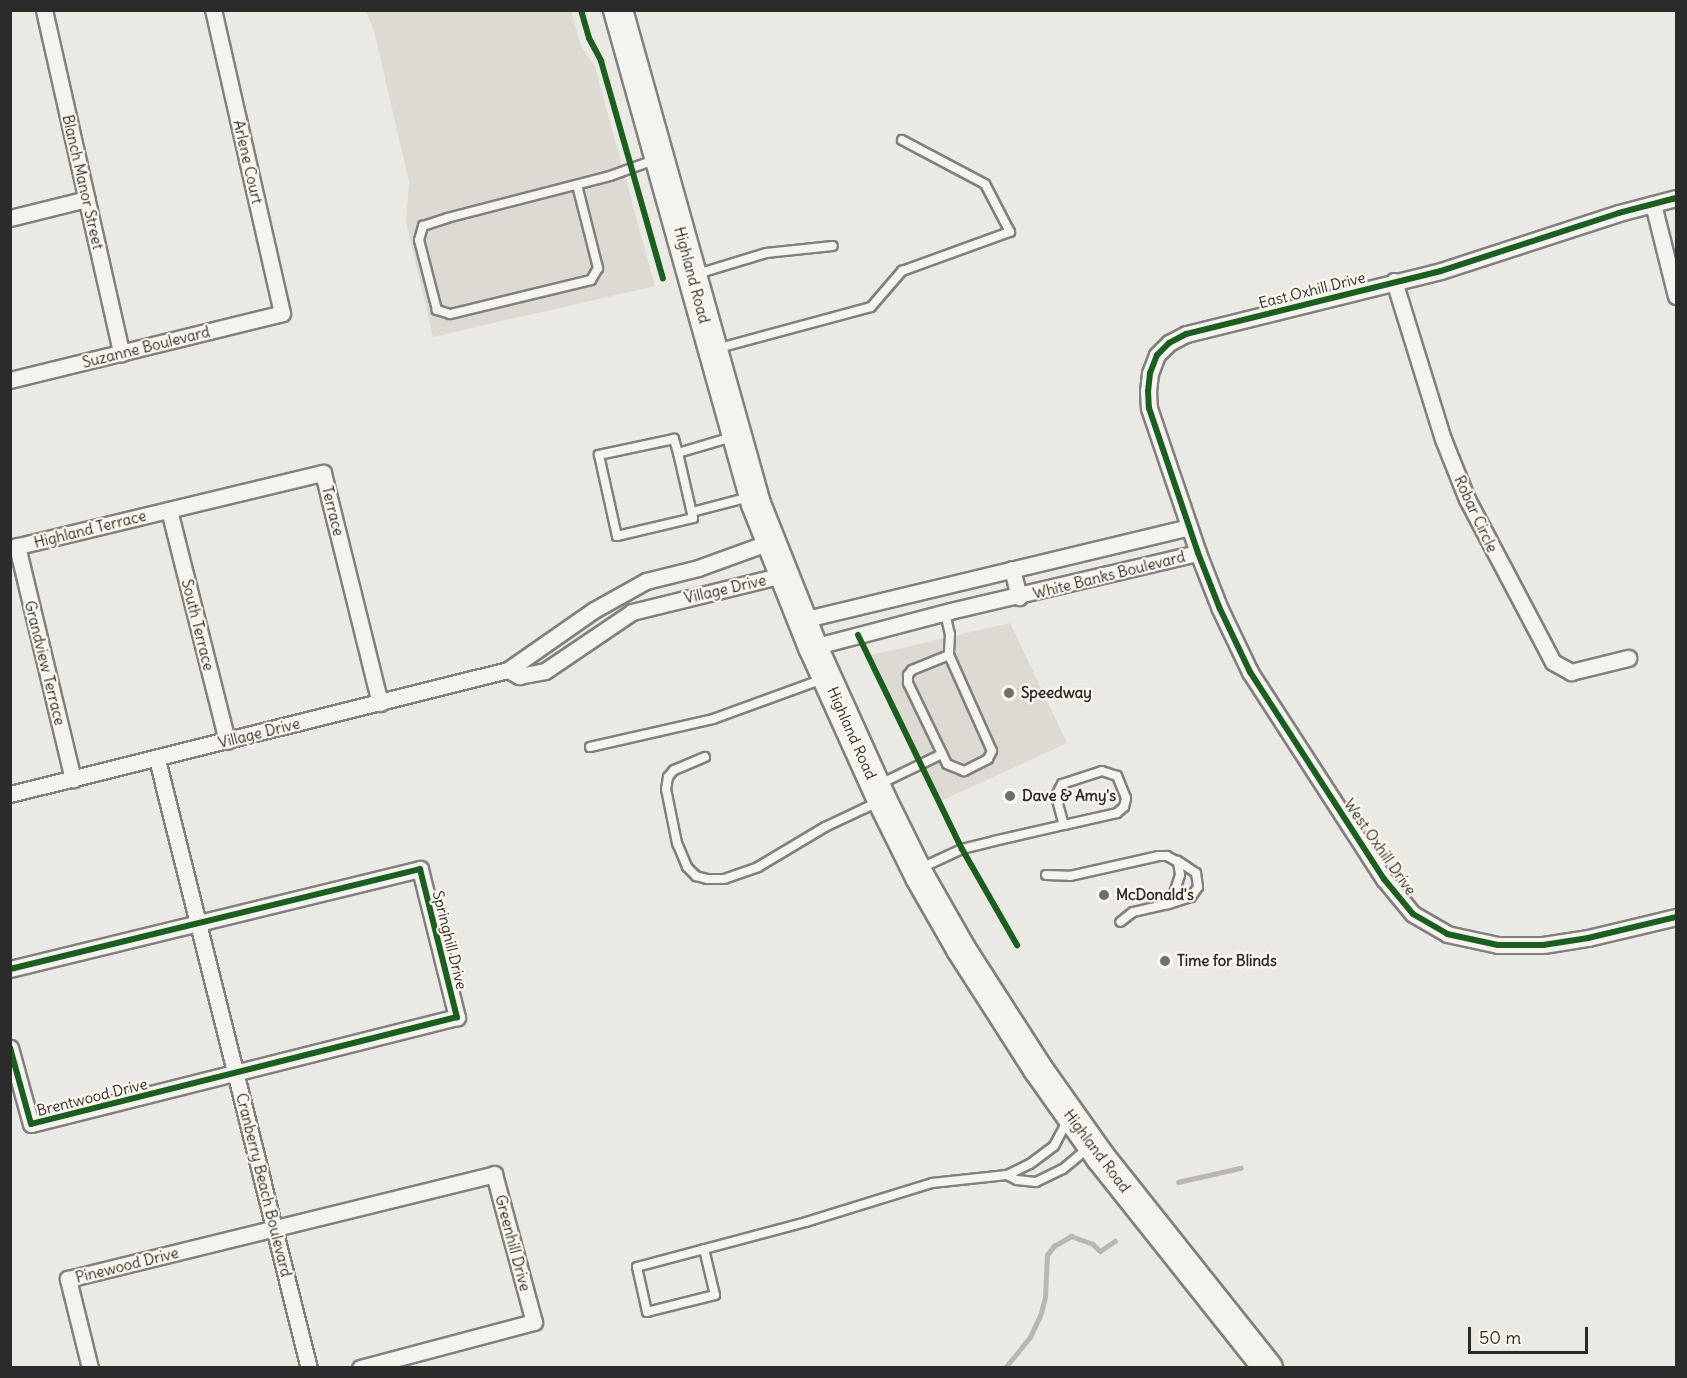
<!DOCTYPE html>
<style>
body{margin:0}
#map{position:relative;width:1687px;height:1378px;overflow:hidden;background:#eae9e4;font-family:Delius,sans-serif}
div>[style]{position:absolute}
.built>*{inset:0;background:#dcdad3}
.stream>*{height:4.5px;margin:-2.25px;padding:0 2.25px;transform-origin:2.25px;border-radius:2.25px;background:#b9b7b0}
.roads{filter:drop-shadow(2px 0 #81807e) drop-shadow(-2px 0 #81807e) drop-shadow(0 2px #81807e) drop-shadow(0 -2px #81807e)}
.lane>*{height:8px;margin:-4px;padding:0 4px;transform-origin:4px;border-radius:4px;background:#f4f3ef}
.street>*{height:15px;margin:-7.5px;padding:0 7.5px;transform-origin:7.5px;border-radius:7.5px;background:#f4f3ef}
.highway>*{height:28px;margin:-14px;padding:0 14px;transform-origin:14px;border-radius:14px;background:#f4f3ef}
.cycleway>*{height:6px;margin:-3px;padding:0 3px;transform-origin:3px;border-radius:3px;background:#1b5e20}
.dots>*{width:16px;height:16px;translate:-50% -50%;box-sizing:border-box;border:3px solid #fbf7ec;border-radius:50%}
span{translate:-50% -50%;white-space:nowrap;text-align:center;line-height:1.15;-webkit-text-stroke:4.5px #fbf7ec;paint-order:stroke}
.street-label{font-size:15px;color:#2b2b2b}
.poi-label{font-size:15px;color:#2b2b2b;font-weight:700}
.left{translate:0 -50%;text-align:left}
.frame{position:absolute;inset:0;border:12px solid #2b2b2b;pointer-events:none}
.scale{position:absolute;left:1468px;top:1327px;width:120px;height:27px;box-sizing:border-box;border:3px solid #2b2b2b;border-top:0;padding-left:8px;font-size:18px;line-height:21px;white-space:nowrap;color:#2b2b2b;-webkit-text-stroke:4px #fbf7ec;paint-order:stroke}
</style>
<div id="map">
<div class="built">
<div style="clip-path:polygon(366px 11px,571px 11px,581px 46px,595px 67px,655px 286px,433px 337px,406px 222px,409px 182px,374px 31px)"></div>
<div style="clip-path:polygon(1010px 623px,1067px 743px,941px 801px,871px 655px)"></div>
</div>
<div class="stream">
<div style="left:1178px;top:1182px;width:64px;rotate:-12.7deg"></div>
<div style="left:1005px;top:1368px;width:40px;rotate:-51deg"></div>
<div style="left:1030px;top:1337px;width:26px;rotate:-65deg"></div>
<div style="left:1041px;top:1313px;width:16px;rotate:-76deg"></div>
<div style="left:1045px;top:1297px;width:42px;rotate:-87.3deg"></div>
<div style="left:1047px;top:1255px;width:11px;rotate:-52deg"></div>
<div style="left:1054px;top:1246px;width:20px;rotate:-30deg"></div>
<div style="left:1071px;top:1236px;width:23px;rotate:20deg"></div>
<div style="left:1093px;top:1244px;width:10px;rotate:45deg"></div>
<div style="left:1100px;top:1251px;width:18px;rotate:-34deg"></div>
</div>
<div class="roads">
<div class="lane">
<div style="left:577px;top:185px;width:86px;rotate:75.8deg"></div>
<div style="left:598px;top:268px;width:14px;rotate:120deg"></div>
<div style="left:591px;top:280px;width:145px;rotate:166.4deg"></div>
<div style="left:450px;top:314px;width:14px;rotate:-163deg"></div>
<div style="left:437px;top:310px;width:72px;rotate:-104.4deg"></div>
<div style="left:419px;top:240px;width:15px;rotate:-74deg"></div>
<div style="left:423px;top:226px;width:25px;rotate:-18deg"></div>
<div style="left:447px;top:218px;width:168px;rotate:-14.4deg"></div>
<div style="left:610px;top:176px;width:47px;rotate:-20deg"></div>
<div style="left:697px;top:274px;width:72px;rotate:-16.9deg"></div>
<div style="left:766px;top:253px;width:67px;rotate:-6deg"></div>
<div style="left:719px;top:348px;width:157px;rotate:-15.1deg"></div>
<div style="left:871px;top:307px;width:48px;rotate:-49.3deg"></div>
<div style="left:902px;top:271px;width:115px;rotate:-19.9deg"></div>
<div style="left:1010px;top:232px;width:54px;rotate:-117.5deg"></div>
<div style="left:985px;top:184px;width:94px;rotate:-152.1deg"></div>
<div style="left:678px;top:453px;width:15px;rotate:-106deg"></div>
<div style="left:674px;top:439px;width:77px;rotate:168deg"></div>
<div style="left:599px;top:455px;width:83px;rotate:77.5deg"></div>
<div style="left:617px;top:536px;width:78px;rotate:-13.3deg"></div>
<div style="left:693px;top:518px;width:67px;rotate:-103deg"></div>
<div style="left:678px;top:453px;width:56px;rotate:-16.5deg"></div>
<div style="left:692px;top:512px;width:59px;rotate:-14.7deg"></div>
<div style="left:945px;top:613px;width:22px;rotate:77deg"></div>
<div style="left:950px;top:634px;width:21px;rotate:93deg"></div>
<div style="left:949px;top:655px;width:105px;rotate:65.9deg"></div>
<div style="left:992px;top:751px;width:9px;rotate:117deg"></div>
<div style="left:988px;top:759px;width:27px;rotate:153deg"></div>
<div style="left:964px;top:771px;width:18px;rotate:-158deg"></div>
<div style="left:947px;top:764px;width:90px;rotate:-115.7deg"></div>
<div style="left:908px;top:683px;width:8px;rotate:-90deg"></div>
<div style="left:908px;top:675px;width:6px;rotate:-51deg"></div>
<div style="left:912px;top:670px;width:40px;rotate:-22deg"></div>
<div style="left:590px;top:747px;width:126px;rotate:-12.8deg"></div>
<div style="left:713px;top:719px;width:117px;rotate:-20deg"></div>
<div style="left:705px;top:757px;width:34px;rotate:157deg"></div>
<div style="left:674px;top:770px;width:9px;rotate:131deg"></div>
<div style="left:668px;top:777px;width:12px;rotate:99deg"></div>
<div style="left:666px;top:789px;width:55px;rotate:78.5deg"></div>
<div style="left:677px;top:843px;width:26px;rotate:67deg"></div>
<div style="left:687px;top:867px;width:13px;rotate:45deg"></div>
<div style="left:696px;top:876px;width:11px;rotate:15deg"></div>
<div style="left:707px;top:879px;width:17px"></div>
<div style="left:724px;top:879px;width:36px;rotate:-19deg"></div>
<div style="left:758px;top:867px;width:78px;rotate:-30.8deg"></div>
<div style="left:825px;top:827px;width:59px;rotate:-25.3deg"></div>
<div style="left:880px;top:784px;width:69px;rotate:-25.8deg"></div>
<div style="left:921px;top:868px;width:45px;rotate:-24.9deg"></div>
<div style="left:962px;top:849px;width:33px;rotate:-14deg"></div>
<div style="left:994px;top:841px;width:72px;rotate:-12.9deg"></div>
<div style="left:1064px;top:825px;width:54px;rotate:-12.8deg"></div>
<div style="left:1117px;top:813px;width:9px;rotate:-41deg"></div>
<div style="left:1124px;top:807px;width:9px;rotate:-77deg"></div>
<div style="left:1126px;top:798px;width:24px;rotate:-112deg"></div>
<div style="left:1117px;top:776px;width:16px;rotate:-162deg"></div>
<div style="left:1102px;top:771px;width:42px;rotate:162deg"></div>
<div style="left:1062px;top:784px;width:13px;rotate:117deg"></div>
<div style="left:1056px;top:796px;width:30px;rotate:75deg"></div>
<div style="left:1046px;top:875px;width:24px;rotate:2deg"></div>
<div style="left:1070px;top:876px;width:91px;rotate:-12.7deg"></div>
<div style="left:1159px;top:856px;width:8px"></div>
<div style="left:1167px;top:856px;width:13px;rotate:29deg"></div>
<div style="left:1178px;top:862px;width:13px;rotate:81deg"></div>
<div style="left:1180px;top:875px;width:26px;rotate:108deg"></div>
<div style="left:1172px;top:900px;width:6px;rotate:135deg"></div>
<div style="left:1168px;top:904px;width:36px;rotate:167deg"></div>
<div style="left:1133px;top:912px;width:16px;rotate:142deg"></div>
<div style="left:1169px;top:904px;width:23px;rotate:-18deg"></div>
<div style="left:1191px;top:897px;width:12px;rotate:-55deg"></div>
<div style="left:1198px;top:887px;width:14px;rotate:-98deg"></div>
<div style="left:1196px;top:873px;width:22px;rotate:-146deg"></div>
<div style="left:1007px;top:1175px;width:11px;rotate:27deg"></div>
<div style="left:1017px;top:1180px;width:19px;rotate:6deg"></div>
<div style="left:1036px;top:1182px;width:30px;rotate:-26deg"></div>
<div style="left:1063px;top:1169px;width:31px;rotate:-40deg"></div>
<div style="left:704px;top:1249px;width:47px;rotate:76.6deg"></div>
<div style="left:715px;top:1295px;width:70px;rotate:166deg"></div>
<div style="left:647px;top:1312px;width:46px;rotate:-102.5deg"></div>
<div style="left:637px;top:1267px;width:175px;rotate:-14.9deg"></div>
<div style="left:806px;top:1222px;width:132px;rotate:-17.2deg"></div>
<div style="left:932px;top:1183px;width:75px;rotate:-6.1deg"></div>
<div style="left:1007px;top:1175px;width:25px;rotate:-26deg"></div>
<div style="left:1030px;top:1164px;width:30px;rotate:-37deg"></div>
<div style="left:1054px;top:1146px;width:30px;rotate:-62deg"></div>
</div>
<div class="street">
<div style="left:44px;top:10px;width:352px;rotate:77.3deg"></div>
<div style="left:1676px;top:198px;width:59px;rotate:165.3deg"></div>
<div style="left:1619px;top:213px;width:187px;rotate:162deg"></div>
<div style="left:1441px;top:271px;width:263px;rotate:166.1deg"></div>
<div style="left:1186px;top:334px;width:19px;rotate:152deg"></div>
<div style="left:1169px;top:343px;width:17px;rotate:135deg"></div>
<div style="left:1157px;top:355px;width:19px;rotate:111deg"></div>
<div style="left:1150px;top:373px;width:18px;rotate:96deg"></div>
<div style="left:1148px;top:391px;width:17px;rotate:87deg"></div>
<div style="left:1149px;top:408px;width:153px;rotate:71.3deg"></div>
<div style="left:1198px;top:553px;width:60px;rotate:68.6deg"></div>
<div style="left:1220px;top:609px;width:70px;rotate:64.5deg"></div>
<div style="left:1250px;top:672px;width:247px;rotate:57.1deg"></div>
<div style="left:1384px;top:879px;width:45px;rotate:50.4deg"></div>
<div style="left:1413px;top:914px;width:39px;rotate:30deg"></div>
<div style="left:1447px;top:934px;width:52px;rotate:12.2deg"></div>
<div style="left:1498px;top:945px;width:45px"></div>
<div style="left:1543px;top:945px;width:46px;rotate:-8.8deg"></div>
<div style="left:1588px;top:938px;width:90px;rotate:-13.4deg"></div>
<div style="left:1653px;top:204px;width:95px;rotate:76deg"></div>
<div style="left:10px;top:218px;width:79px;rotate:-13.9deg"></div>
<div style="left:1394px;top:281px;width:165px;rotate:72.8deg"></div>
<div style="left:1443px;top:439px;width:65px;rotate:68.2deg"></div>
<div style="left:1467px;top:499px;width:184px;rotate:62.2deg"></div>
<div style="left:1553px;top:662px;width:21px;rotate:29deg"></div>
<div style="left:1571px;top:672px;width:59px;rotate:-13.8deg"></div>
<div style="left:10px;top:380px;width:280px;rotate:-13.8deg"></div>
<div style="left:282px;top:313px;width:311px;rotate:-102.8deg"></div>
<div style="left:169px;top:510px;width:238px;rotate:75.9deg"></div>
<div style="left:17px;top:546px;width:240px;rotate:76.5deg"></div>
<div style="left:10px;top:548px;width:322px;rotate:-13.5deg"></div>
<div style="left:323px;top:473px;width:237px;rotate:76.1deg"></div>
<div style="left:1012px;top:569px;width:29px;rotate:76deg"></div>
<div style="left:802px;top:620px;width:398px;rotate:-13.5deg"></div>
<div style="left:813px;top:647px;width:142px;rotate:-14.7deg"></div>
<div style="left:950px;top:611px;width:255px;rotate:-13.2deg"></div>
<div style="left:508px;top:670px;width:13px;rotate:29deg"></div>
<div style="left:519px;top:676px;width:26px;rotate:-11deg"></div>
<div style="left:545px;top:671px;width:105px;rotate:-34.1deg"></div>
<div style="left:632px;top:612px;width:155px;rotate:-13.8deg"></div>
<div style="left:157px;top:759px;width:628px;rotate:75.99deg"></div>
<div style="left:10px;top:794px;width:513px;rotate:-13.98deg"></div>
<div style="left:508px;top:670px;width:105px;rotate:-34.9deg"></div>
<div style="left:594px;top:610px;width:60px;rotate:-29.1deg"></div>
<div style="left:646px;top:581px;width:54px;rotate:-14deg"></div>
<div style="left:698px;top:568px;width:77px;rotate:-19.9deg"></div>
<div style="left:10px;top:969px;width:422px;rotate:-13.7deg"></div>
<div style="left:420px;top:869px;width:153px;rotate:76deg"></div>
<div style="left:457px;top:1017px;width:439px;rotate:165.9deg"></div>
<div style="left:31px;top:1124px;width:79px;rotate:-105.4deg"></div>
<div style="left:90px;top:1368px;width:92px;rotate:-103.9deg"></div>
<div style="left:68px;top:1279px;width:439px;rotate:-13.8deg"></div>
<div style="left:494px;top:1174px;width:153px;rotate:74.9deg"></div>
<div style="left:534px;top:1322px;width:180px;rotate:165.2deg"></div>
</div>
<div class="highway">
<div style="left:618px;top:10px;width:513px;rotate:74.39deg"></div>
<div style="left:756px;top:504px;width:154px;rotate:68.3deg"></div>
<div style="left:813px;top:647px;width:168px;rotate:65.7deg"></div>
<div style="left:882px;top:800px;width:86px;rotate:63.7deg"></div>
<div style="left:920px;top:877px;width:83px;rotate:60.3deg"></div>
<div style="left:961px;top:949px;width:143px;rotate:57.3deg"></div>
<div style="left:1038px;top:1069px;width:109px;rotate:54.7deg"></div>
<div style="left:1101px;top:1158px;width:268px;rotate:51.5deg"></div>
</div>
</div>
<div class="cycleway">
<div style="left:581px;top:10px;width:29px;rotate:74deg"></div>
<div style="left:589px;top:38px;width:26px;rotate:62deg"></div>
<div style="left:601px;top:61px;width:226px;rotate:74.1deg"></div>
<div style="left:1676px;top:198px;width:59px;rotate:165.3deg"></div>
<div style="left:1619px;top:213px;width:187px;rotate:162deg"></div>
<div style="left:1441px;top:271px;width:263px;rotate:166.1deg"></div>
<div style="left:1186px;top:334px;width:19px;rotate:152deg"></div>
<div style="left:1169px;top:343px;width:17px;rotate:135deg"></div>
<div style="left:1157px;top:355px;width:19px;rotate:111deg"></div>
<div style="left:1150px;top:373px;width:18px;rotate:96deg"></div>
<div style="left:1148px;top:391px;width:17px;rotate:87deg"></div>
<div style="left:1149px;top:408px;width:153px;rotate:71.3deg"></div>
<div style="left:1198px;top:553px;width:60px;rotate:68.6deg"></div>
<div style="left:1220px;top:609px;width:70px;rotate:64.5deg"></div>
<div style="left:1250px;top:672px;width:247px;rotate:57.1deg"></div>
<div style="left:1384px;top:879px;width:45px;rotate:50.4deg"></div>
<div style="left:1413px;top:914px;width:39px;rotate:30deg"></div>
<div style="left:1447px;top:934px;width:52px;rotate:12.2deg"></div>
<div style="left:1498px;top:945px;width:45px"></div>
<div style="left:1543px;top:945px;width:46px;rotate:-8.8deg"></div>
<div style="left:1588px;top:938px;width:90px;rotate:-13.4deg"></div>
<div style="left:858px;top:635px;width:238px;rotate:64.1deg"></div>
<div style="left:962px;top:849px;width:111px;rotate:60.2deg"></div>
<div style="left:10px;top:969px;width:422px;rotate:-13.7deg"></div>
<div style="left:420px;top:869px;width:153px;rotate:76deg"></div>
<div style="left:457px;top:1017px;width:439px;rotate:165.9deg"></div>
<div style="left:31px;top:1124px;width:79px;rotate:-105.4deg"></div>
</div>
<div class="dots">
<div style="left:1009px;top:693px;background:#6e6e6c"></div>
<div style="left:1010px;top:796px;background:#6e6e6c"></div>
<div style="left:1104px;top:895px;background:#6e6e6c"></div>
<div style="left:1165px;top:961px;background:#6e6e6c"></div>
</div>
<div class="street-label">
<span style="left:248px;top:162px;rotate:77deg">Arlene Court</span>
<span style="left:83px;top:182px;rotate:77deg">Blanch Manor Street</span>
<span style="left:692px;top:275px;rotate:75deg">Highland Road</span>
<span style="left:1312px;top:290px;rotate:-14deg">East Oxhill Drive</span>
<span style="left:146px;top:347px;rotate:-14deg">Suzanne Boulevard</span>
<span style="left:333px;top:511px;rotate:76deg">Terrace</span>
<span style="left:1476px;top:514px;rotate:65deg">Robar Circle</span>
<span style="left:90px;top:529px;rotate:-14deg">Highland Terrace</span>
<span style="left:1109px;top:575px;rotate:-14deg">White Banks Boulevard</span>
<span style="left:725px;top:589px;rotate:-13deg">Village Drive</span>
<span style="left:198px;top:625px;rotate:76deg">South Terrace</span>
<span style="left:45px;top:663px;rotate:76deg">Grandview Terrace</span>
<span style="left:259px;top:733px;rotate:-14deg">Village Drive</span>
<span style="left:852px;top:733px;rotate:66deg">Highland Road</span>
<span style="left:1380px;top:847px;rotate:55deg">West Oxhill Drive</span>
<span style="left:450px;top:940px;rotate:76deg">Springhill Drive</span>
<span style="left:92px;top:1097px;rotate:-14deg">Brentwood Drive</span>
<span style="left:1097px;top:1151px;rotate:53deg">Highland Road</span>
<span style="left:264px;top:1185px;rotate:76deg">Cranberry Beach Boulevard</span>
<span style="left:513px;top:1243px;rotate:75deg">Greenhill Drive</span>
<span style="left:127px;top:1265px;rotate:-14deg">Pinewood Drive</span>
</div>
<div class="poi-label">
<span class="left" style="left:1021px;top:693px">Speedway</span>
<span class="left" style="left:1022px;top:796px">Dave &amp; Amy's</span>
<span class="left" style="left:1116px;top:895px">McDonald's</span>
<span class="left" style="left:1177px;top:961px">Time for Blinds</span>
</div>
<div class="frame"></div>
<div class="scale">50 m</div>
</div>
